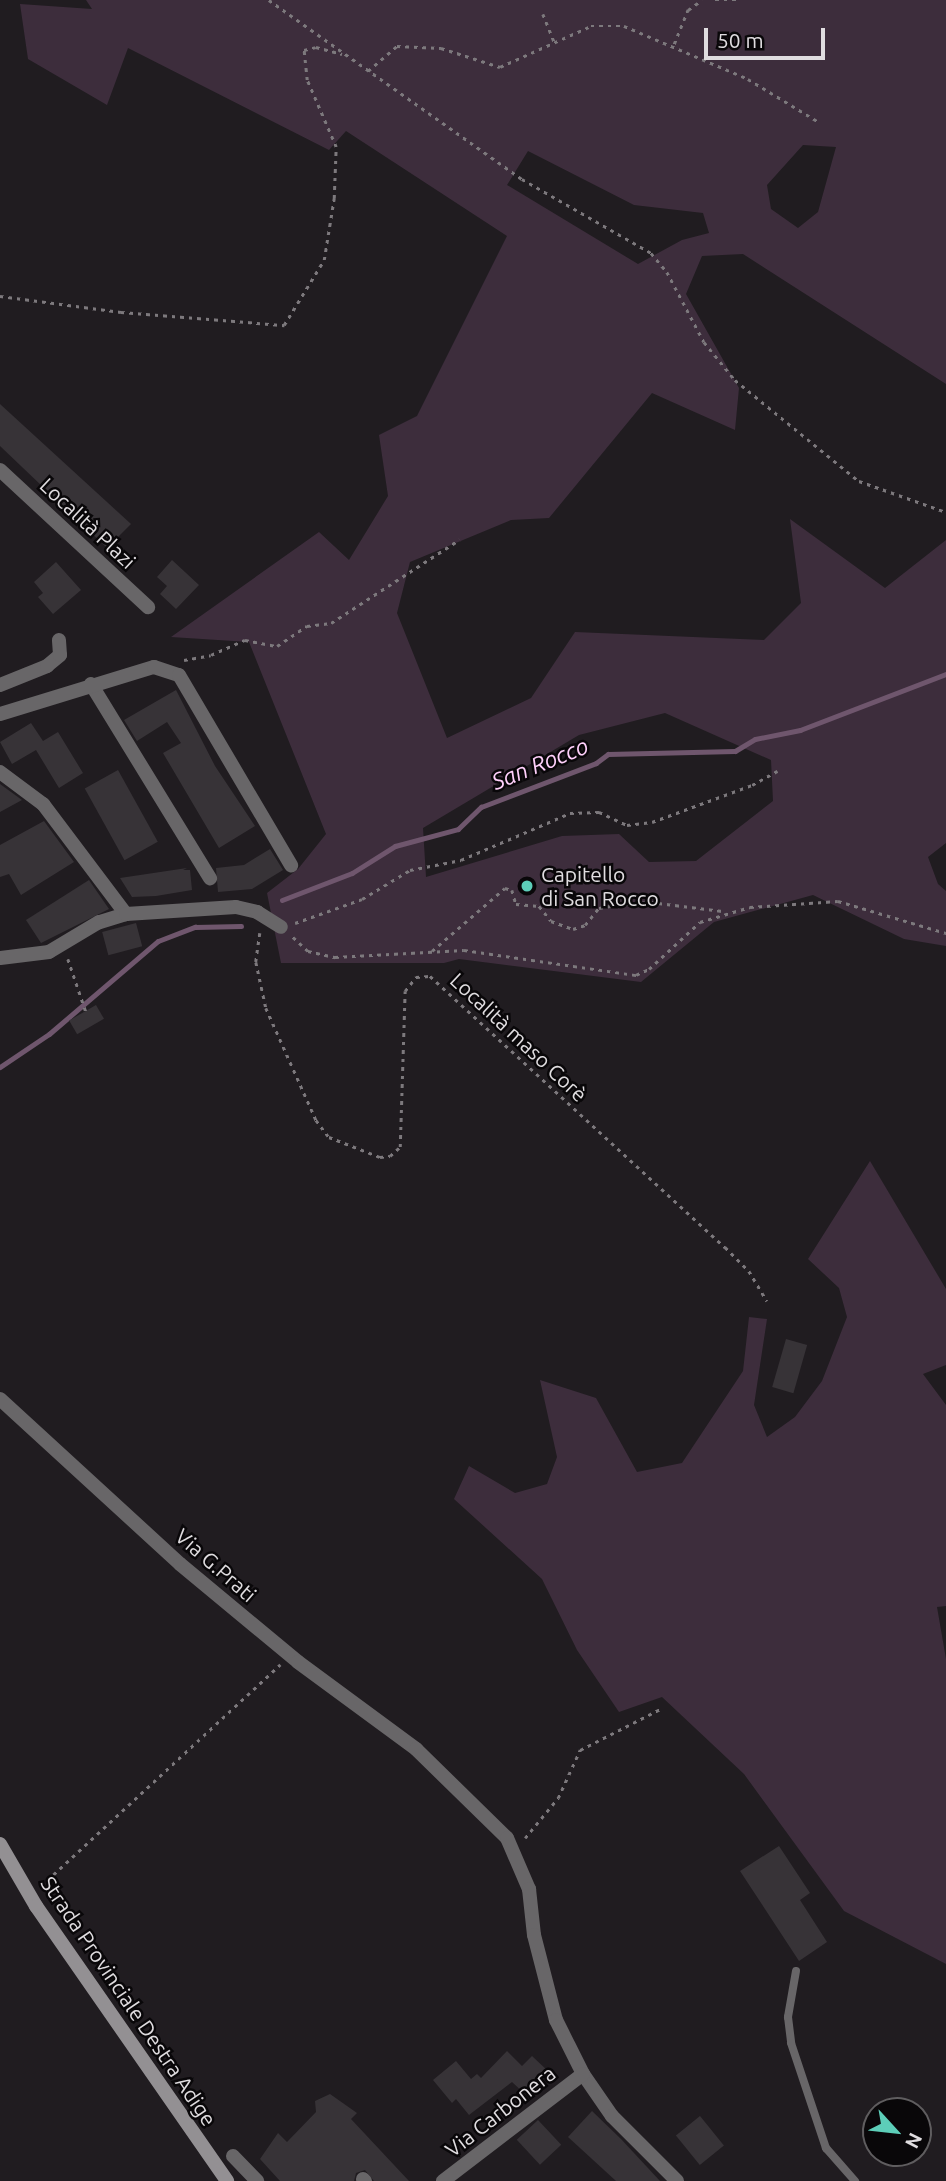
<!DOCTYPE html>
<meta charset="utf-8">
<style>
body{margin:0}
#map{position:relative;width:946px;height:2181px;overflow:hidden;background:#201c20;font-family:Ubuntu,sans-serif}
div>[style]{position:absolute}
.green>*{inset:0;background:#3d2d3c}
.stream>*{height:5px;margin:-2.5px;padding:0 2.5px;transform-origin:2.5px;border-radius:2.5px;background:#6f566d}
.building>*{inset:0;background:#373337;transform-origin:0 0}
.path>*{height:2.5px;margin-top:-1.25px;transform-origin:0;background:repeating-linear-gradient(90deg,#7d797d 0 3.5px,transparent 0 8.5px)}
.lane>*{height:8px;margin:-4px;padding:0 4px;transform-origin:4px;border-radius:4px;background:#686668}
.street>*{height:14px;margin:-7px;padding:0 7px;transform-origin:7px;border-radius:7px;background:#686668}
.secondary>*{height:14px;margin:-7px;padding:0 7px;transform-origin:7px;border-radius:7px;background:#939093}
.dots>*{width:19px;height:19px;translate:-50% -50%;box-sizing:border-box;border:4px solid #090709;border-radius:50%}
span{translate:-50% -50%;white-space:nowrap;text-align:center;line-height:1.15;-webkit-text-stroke:5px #090709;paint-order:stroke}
.street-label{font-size:21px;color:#e0dde0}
.poi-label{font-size:21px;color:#e0dde0}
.left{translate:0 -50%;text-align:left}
.water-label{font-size:23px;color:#ffd0fb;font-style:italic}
.north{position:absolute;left:862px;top:2097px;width:70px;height:70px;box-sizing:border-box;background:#090709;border:2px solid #5f5d5f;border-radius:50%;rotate:117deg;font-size:19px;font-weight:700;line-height:28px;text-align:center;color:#e0dde0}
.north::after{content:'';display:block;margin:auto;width:24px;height:32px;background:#5dceb9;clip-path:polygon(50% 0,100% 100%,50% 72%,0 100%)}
.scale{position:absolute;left:704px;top:28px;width:121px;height:32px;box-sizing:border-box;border:4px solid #e0dde0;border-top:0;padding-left:9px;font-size:21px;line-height:24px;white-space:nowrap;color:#e0dde0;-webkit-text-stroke:5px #090709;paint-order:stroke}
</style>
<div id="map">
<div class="green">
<div style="clip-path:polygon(evenodd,86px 0,946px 0,946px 384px,743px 254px,702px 256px,686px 294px,739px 388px,735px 430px,652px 393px,549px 518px,511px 520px,410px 562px,397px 613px,447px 738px,531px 698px,575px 632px,764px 640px,801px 603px,790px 519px,885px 588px,946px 540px,946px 843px,928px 857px,938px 884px,946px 891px,946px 946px,904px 939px,813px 895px,714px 922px,641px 982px,459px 959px,444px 963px,281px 963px,267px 893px,298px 869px,326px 834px,249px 642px,171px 637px,319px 532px,349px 560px,388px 496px,379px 435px,417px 416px,507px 236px,346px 131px,329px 150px,128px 48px,107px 105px,28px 59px,20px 4px,92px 9px,86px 0,803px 145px,836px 147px,818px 212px,798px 228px,771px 209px,767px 185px,803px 145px,86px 0,528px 151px,634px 205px,703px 213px,709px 233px,682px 240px,638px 264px,507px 185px,528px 151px,86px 0,665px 713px,771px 760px,773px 801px,696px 861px,649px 862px,619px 834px,562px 836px,426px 877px,423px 828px,579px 735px,665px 713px)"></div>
<div style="clip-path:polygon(870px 1161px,946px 1289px,946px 1365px,923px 1374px,946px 1405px,946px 1606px,937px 1607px,946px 1659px,946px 1964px,844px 1911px,744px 1774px,662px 1697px,619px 1712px,577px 1650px,542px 1579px,454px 1499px,469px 1466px,515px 1493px,547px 1484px,557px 1457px,540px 1380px,596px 1398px,637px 1472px,682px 1463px,743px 1371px,749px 1317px,767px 1319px,754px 1405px,767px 1437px,795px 1417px,822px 1381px,847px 1317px,839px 1288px,808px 1259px)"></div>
</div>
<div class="stream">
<div style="left:282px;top:900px;width:75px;rotate:-21.1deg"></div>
<div style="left:352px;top:873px;width:51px;rotate:-32.1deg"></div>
<div style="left:395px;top:846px;width:65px;rotate:-15.1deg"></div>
<div style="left:458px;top:829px;width:32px;rotate:-44deg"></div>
<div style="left:481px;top:807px;width:123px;rotate:-20.9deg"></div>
<div style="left:596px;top:763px;width:15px;rotate:-37deg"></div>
<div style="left:608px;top:754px;width:127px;rotate:-1.4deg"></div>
<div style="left:735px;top:751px;width:23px;rotate:-31deg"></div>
<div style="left:755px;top:739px;width:46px;rotate:-11.3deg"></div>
<div style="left:800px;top:730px;width:156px;rotate:-21deg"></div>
<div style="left:0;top:1067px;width:59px;rotate:-34deg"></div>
<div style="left:49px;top:1034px;width:143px;rotate:-40.5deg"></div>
<div style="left:158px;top:941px;width:40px;rotate:-21deg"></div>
<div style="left:195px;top:927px;width:46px;rotate:-1.2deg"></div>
</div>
<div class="building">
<div style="clip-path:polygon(0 404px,131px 524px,107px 548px,0 446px)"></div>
<div style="clip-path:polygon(172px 560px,199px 585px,176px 609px,160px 594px,167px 586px,157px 577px)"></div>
<div style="clip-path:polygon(56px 562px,81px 590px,53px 614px,38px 597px,43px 593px,34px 582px)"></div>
<div style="clip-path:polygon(176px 690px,215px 766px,255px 826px,219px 848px,163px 753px,181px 743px,167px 722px,137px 741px,124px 720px)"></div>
<div style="clip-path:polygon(31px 723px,43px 741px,58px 732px,83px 773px,59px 788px,36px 750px,12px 764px,0 742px)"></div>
<div style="left:118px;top:770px;width:82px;height:38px;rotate:61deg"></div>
<div style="clip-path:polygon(0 784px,22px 800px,0 812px)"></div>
<div style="clip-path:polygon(44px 821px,74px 862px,21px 895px,9px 874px,0 877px,0 845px)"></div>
<div style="clip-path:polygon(270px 849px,283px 870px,252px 889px,218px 892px,216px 868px,244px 865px)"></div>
<div style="clip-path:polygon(187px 868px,183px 870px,190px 870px,192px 890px,156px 896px,132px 897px,120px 878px)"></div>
<div style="clip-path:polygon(89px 880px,109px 909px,41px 943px,26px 920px)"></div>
<div style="left:136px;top:923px;width:24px;height:35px;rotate:75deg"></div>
<div style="left:96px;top:1005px;width:16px;height:31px;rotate:60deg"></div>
<div style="left:786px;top:1339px;width:22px;height:50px;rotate:16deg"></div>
<div style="clip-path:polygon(779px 1846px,810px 1893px,800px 1900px,827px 1942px,799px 1961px,740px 1871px)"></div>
<div style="clip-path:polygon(507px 2051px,522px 2066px,532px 2056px,549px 2072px,526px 2095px,512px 2082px,469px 2115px,456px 2099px,452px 2103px,433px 2080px,456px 2061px,471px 2079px,477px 2074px,481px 2078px)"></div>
<div style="clip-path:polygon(330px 2094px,357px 2113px,351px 2119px,409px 2181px,374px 2181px,365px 2170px,356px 2173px,354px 2181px,280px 2181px,260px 2159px,278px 2133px,287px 2142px,316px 2112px,315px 2101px)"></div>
<div style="clip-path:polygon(592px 2111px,621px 2139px,660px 2181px,616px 2181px,568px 2137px)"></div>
<div style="left:700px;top:2116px;width:38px;height:31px;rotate:51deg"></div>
<div style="left:538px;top:2120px;width:34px;height:29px;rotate:47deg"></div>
</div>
<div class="path">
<div style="left:269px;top:0;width:310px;rotate:35.3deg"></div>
<div style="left:522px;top:179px;width:149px;rotate:29.8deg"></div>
<div style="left:651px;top:253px;width:25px;rotate:50deg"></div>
<div style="left:667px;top:272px;width:79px;rotate:62.1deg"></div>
<div style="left:704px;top:342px;width:49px;rotate:50.8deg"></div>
<div style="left:735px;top:380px;width:160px;rotate:39.2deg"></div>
<div style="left:859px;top:481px;width:92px;rotate:19.6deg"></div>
<div style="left:715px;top:0;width:23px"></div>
<div style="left:543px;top:14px;width:32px;rotate:68deg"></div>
<div style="left:674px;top:44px;width:37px;rotate:-68deg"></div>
<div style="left:688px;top:10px;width:17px;rotate:-36deg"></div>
<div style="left:368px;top:71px;width:38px;rotate:-41deg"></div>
<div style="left:397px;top:46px;width:44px;rotate:2.6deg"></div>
<div style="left:441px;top:48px;width:62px;rotate:17.9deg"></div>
<div style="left:500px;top:67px;width:100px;rotate:-24.3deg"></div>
<div style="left:591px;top:26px;width:33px"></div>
<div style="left:624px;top:26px;width:135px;rotate:23.1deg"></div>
<div style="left:748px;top:79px;width:81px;rotate:31.3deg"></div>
<div style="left:0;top:296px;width:122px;rotate:7.5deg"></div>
<div style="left:121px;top:312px;width:164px;rotate:4.6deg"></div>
<div style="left:284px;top:325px;width:76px;rotate:-58.4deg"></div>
<div style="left:324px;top:260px;width:63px;rotate:-80.8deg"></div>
<div style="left:334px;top:198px;width:51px;rotate:-87.8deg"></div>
<div style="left:336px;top:147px;width:73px;rotate:-113.4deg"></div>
<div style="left:307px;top:80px;width:30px;rotate:-96deg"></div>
<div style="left:304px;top:50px;width:12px;rotate:-14deg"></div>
<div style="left:316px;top:47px;width:27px;rotate:15deg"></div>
<div style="left:184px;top:660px;width:27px;rotate:-10deg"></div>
<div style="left:211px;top:655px;width:37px;rotate:-24deg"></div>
<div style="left:245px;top:640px;width:33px;rotate:11deg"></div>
<div style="left:277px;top:646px;width:36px;rotate:-34deg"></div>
<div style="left:307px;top:626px;width:24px;rotate:-7deg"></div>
<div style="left:331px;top:623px;width:153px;rotate:-33deg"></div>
<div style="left:295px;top:923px;width:71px;rotate:-19.7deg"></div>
<div style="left:362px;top:899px;width:56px;rotate:-31.1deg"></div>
<div style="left:410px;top:870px;width:52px;rotate:-11.1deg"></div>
<div style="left:461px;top:860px;width:119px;rotate:-23.3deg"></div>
<div style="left:570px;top:813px;width:29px;rotate:-2deg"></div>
<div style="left:599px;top:812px;width:31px;rotate:25deg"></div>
<div style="left:627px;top:825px;width:25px;rotate:-7deg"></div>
<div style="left:652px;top:822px;width:107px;rotate:-20.3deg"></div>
<div style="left:752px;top:785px;width:29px;rotate:-29deg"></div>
<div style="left:260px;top:933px;width:29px;rotate:98deg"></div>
<div style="left:256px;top:962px;width:47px;rotate:77.7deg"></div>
<div style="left:266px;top:1008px;width:123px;rotate:65.9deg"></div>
<div style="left:316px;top:1120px;width:21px;rotate:53deg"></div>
<div style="left:329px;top:1137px;width:55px;rotate:21.4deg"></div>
<div style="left:380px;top:1157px;width:10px;rotate:-6deg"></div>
<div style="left:390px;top:1156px;width:13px;rotate:-42deg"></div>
<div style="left:400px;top:1147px;width:156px;rotate:-88.2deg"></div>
<div style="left:405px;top:991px;width:18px;rotate:-52deg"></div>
<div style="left:416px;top:977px;width:14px;rotate:-4deg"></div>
<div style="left:430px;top:976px;width:401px;rotate:42.6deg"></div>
<div style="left:725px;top:1247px;width:34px;rotate:45deg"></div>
<div style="left:749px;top:1271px;width:35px;rotate:59deg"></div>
<div style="left:293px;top:937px;width:21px;rotate:43deg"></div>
<div style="left:308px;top:951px;width:28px;rotate:13deg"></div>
<div style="left:335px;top:957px;width:129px;rotate:-3.1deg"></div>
<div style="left:464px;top:950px;width:174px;rotate:8.3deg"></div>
<div style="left:636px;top:975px;width:14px;rotate:-25deg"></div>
<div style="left:649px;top:969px;width:69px;rotate:-42.7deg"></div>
<div style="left:700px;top:922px;width:52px;rotate:-16.7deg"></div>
<div style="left:750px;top:907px;width:88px;rotate:-3.9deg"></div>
<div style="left:838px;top:901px;width:113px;rotate:16.5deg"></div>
<div style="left:432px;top:951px;width:96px;rotate:-40.8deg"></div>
<div style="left:505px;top:888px;width:7px;rotate:16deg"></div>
<div style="left:512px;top:890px;width:15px;rotate:74deg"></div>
<div style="left:516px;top:904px;width:23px;rotate:5deg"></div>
<div style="left:539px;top:906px;width:19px;rotate:51deg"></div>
<div style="left:551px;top:921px;width:23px;rotate:20deg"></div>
<div style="left:573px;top:929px;width:13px;rotate:-18deg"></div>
<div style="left:585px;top:925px;width:22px;rotate:-51deg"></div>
<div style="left:599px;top:908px;width:17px;rotate:-10deg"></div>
<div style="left:616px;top:905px;width:34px;rotate:-5deg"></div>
<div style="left:650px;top:902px;width:73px;rotate:7.1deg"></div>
<div style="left:68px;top:959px;width:56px;rotate:71.2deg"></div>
<div style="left:525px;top:1838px;width:52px;rotate:-50.5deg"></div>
<div style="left:558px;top:1798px;width:53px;rotate:-65.4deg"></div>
<div style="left:580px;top:1750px;width:92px;rotate:-27.1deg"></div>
<div style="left:41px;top:1886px;width:326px;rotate:-42.8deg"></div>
</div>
<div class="lane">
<div style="left:796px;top:1971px;width:47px;rotate:99.9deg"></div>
<div style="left:788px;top:2017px;width:26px;rotate:83deg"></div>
<div style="left:791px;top:2043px;width:111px;rotate:71.6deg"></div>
<div style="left:826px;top:2148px;width:44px;rotate:48.7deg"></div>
</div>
<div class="street">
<div style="left:0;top:470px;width:202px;rotate:42.8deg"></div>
<div style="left:91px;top:684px;width:228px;rotate:58.5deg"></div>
<div style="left:0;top:685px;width:51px;rotate:-22deg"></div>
<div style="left:47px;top:666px;width:17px;rotate:-40deg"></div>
<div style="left:60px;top:655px;width:15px;rotate:-94deg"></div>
<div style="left:0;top:714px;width:161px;rotate:-17deg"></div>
<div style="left:154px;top:667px;width:26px;rotate:18deg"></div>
<div style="left:179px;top:675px;width:221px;rotate:59.5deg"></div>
<div style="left:0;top:772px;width:54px;rotate:36.7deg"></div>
<div style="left:43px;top:804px;width:138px;rotate:53deg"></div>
<div style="left:126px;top:914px;width:28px;rotate:163deg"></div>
<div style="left:99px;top:922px;width:58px;rotate:149deg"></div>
<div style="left:49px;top:952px;width:49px;rotate:173deg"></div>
<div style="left:126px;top:914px;width:110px;rotate:-3.6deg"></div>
<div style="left:236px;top:907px;width:22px;rotate:13deg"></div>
<div style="left:257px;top:912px;width:28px;rotate:32deg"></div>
<div style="left:0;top:1399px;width:244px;rotate:42.5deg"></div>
<div style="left:180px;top:1564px;width:153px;rotate:39.7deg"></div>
<div style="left:298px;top:1662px;width:147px;rotate:36.4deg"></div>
<div style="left:416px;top:1749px;width:127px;rotate:44.4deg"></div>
<div style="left:507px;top:1838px;width:56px;rotate:66.7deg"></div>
<div style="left:529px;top:1889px;width:46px;rotate:83.8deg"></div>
<div style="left:534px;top:1935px;width:88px;rotate:75.5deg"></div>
<div style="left:556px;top:2020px;width:60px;rotate:63.4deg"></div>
<div style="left:583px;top:2074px;width:51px;rotate:55.4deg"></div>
<div style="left:612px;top:2116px;width:92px;rotate:45deg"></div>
<div style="left:233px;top:2156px;width:35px;rotate:46deg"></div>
<div style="left:363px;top:2179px;width:3px;rotate:45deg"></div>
<div style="left:443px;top:2181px;width:176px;rotate:-37.4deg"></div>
</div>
<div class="secondary">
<div style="left:0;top:1844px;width:72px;rotate:59.9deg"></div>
<div style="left:36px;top:1906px;width:335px;rotate:55.2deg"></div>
</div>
<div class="dots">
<div style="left:527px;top:886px;background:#5dceb9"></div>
</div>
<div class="street-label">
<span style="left:88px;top:523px;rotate:43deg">Località Plazi</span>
<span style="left:519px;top:1037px;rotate:43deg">Località maso Corè</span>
<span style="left:216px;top:1565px;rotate:41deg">Via G.Prati</span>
<span style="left:129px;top:2001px;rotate:56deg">Strada Provinciale Destra Adige</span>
<span style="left:500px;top:2111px;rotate:-38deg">Via Carbonera</span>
</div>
<div class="poi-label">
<span class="left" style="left:541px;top:886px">Capitello<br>di San Rocco</span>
</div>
<div class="water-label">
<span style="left:540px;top:764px;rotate:-22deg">San Rocco</span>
</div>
<div class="north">N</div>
<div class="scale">50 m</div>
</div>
